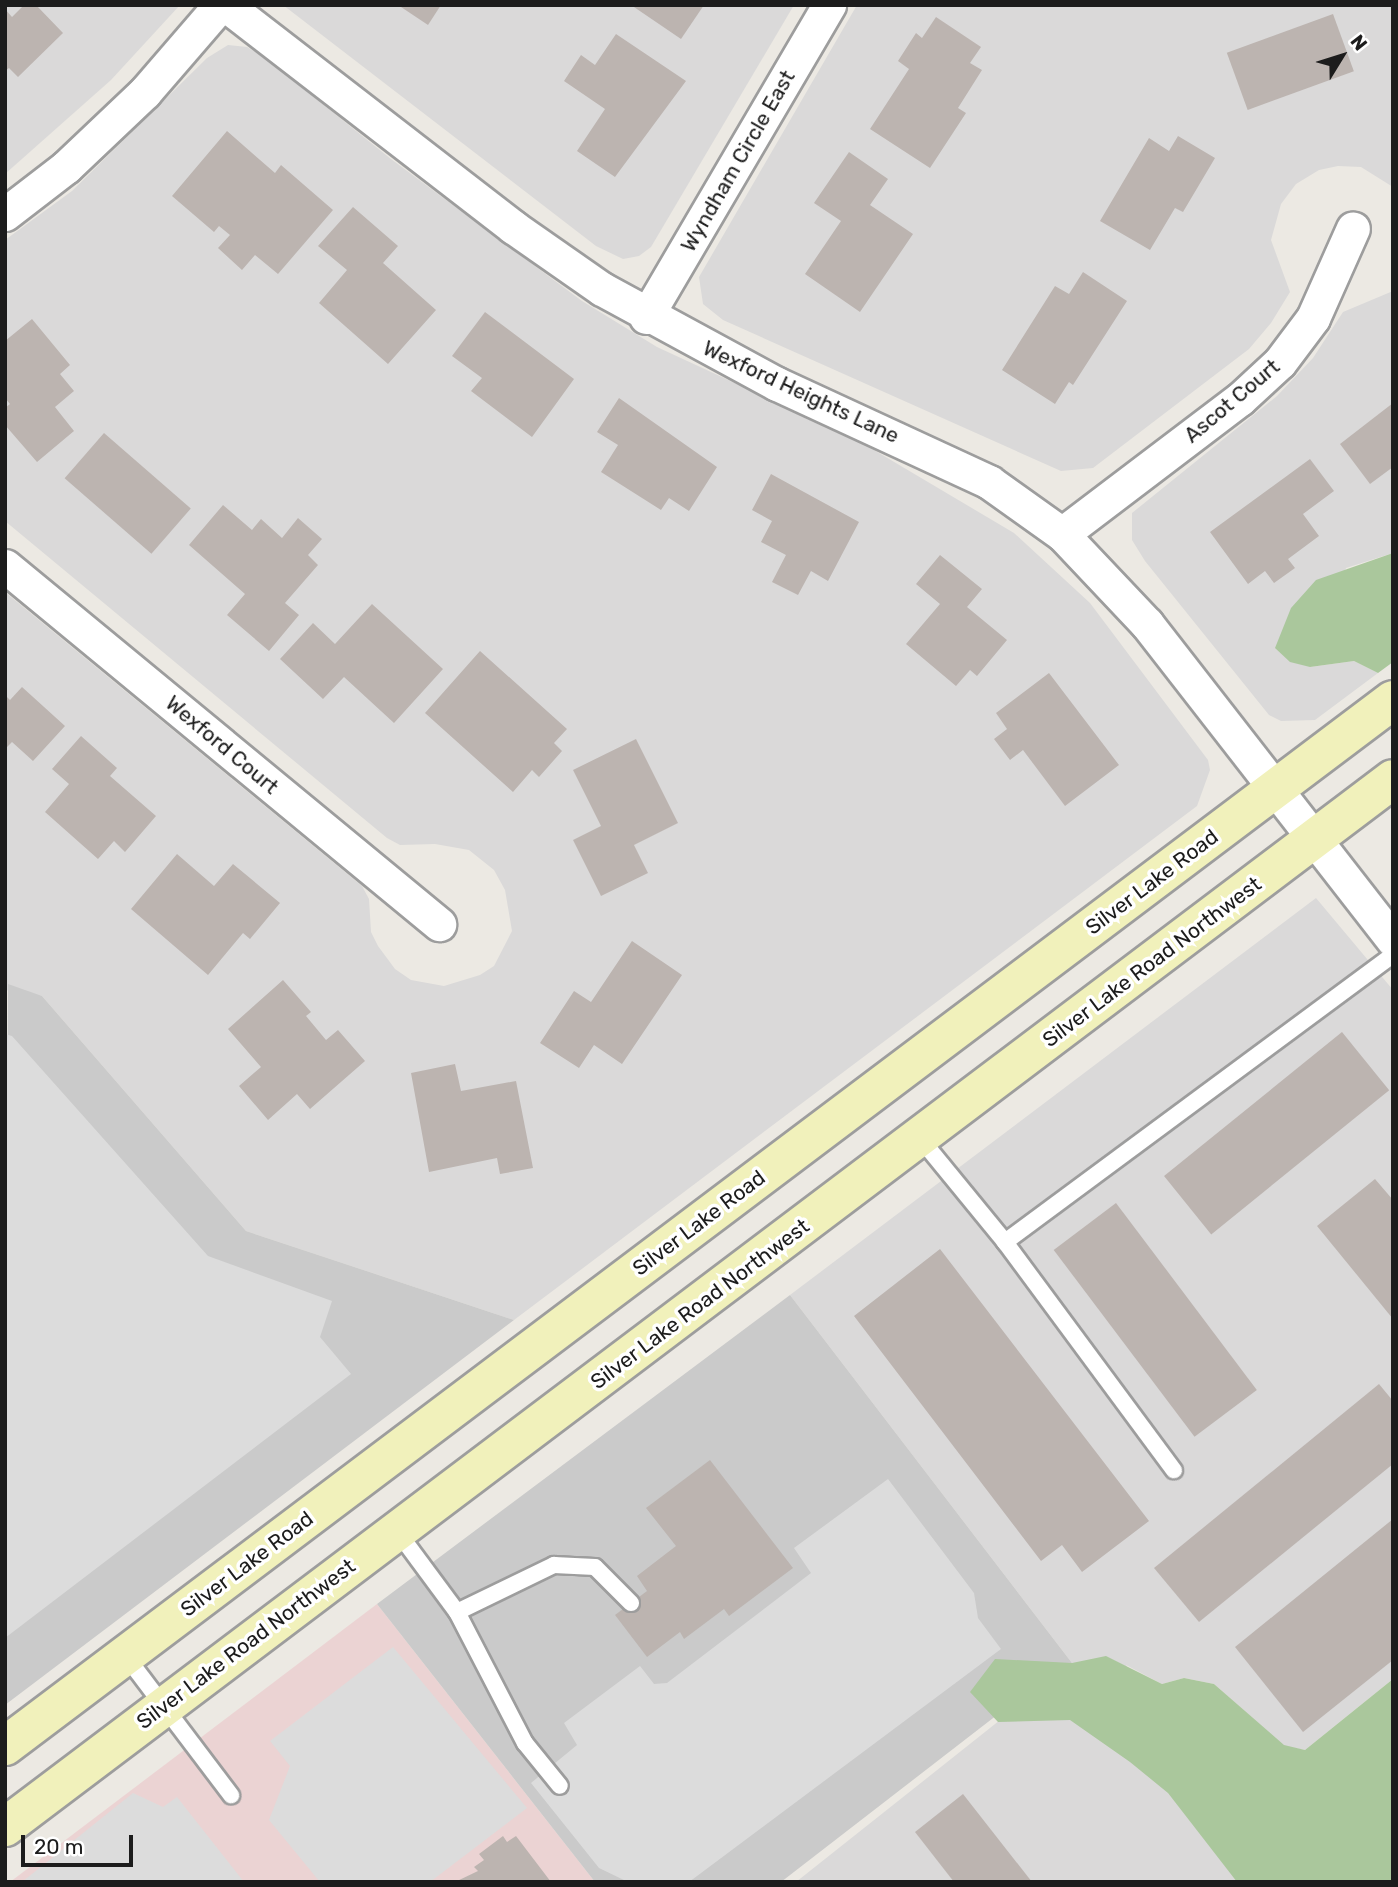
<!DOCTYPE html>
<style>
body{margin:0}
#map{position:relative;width:1398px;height:1887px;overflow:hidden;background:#ece9e3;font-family:Rubik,sans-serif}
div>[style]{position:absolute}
.residential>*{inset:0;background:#dad9d9}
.commercial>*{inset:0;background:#ebd3d3}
.religious>*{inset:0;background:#cacaca}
.forest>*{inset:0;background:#aac79c}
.parking>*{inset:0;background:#dcdcdc}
.building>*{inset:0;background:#bcb4b0;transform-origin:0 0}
.roads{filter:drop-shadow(2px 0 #9d9d9d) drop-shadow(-2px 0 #9d9d9d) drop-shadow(0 2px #9d9d9d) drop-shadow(0 -2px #9d9d9d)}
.lane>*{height:16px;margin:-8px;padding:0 8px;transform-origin:8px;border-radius:8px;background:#fff}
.street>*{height:33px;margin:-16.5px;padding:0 16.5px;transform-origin:16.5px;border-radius:16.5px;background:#fff}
.secondary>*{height:38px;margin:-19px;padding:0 19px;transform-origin:19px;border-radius:19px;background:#f1f1bb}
span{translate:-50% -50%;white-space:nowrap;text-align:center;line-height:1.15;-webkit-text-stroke:7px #fff;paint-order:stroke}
.street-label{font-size:21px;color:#1c1c1c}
.frame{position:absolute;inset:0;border:7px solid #1c1c1c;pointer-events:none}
.north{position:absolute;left:1307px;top:21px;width:70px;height:70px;-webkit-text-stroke:5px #fff;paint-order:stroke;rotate:52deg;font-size:19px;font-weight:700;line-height:28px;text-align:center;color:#1c1c1c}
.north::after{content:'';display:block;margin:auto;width:24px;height:32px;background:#1c1c1c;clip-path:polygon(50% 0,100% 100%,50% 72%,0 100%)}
.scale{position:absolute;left:21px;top:1835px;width:112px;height:32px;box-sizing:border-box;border:4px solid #1c1c1c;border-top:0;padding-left:9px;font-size:21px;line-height:24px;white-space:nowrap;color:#1c1c1c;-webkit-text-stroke:5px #fff;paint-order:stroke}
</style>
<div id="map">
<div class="residential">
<div style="clip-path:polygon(5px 5px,180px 5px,111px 80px,5px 174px)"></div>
<div style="clip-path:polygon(283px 5px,794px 5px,651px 247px,639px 256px,623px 259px,596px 246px)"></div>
<div style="clip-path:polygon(857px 5px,1393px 5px,1393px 187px,1361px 167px,1338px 166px,1319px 170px,1296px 184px,1281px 204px,1271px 240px,1290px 292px,1271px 323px,1249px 349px,1093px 468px,1061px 471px,723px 320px,703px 304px,699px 277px)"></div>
<div style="clip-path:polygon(228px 45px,247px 47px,264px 57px,391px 159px,582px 301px,657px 347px,852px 437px,1014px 533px,1090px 603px,1208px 760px,1210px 770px,1197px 806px,514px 1320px,246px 1231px,42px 996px,5px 990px,5px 592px,362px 886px,369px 899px,371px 932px,378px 946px,395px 969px,411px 980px,444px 986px,480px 975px,494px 966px,512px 931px,505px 890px,494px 870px,469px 850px,435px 844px,400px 845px,387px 838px,5px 521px,5px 240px,72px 191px,207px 58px)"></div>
<div style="clip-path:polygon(1393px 291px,1393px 553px,1346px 568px,1310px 667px,1354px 661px,1378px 673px,1315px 720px,1281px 721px,1269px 715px,1145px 561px,1132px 540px,1132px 513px,1277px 396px,1313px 358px,1343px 312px)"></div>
<div style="clip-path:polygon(1316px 898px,1393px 990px,1393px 1679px,1305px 1750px,1284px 1746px,1214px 1684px,1184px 1678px,1162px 1684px,1126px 1665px,1242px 1882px,796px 1882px,1072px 1663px,790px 1295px)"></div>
</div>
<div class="commercial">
<div style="clip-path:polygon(377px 1604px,595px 1882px,10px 1882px)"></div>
</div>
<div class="religious">
<div style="clip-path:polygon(8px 984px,42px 996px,246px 1231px,514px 1320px,5px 1705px)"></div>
<div style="clip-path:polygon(790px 1295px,1072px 1663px,997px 1715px,781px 1882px,595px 1882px,377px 1604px)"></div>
</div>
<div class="forest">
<div style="clip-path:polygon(1393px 553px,1393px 662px,1378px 673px,1354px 661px,1310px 667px,1290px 662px,1275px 648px,1291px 608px,1316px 580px)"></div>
<div style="clip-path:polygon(1106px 1656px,1162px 1684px,1184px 1678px,1214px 1684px,1284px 1745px,1305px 1750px,1393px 1679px,1393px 1882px,1237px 1882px,1168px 1793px,1130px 1762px,1070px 1720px,998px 1722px,970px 1692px,995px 1659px,1072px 1663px)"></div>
</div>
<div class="parking">
<div style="clip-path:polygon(5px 1034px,12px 1036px,208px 1256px,332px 1301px,320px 1337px,351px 1374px,5px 1638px)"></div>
<div style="clip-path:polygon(888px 1479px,974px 1593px,978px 1618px,1001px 1649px,689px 1882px,628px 1882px,599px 1868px,531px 1783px,577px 1745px,564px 1723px,640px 1666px,654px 1684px,667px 1683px,811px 1573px,794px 1548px)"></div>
<div style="clip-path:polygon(393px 1647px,527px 1808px,430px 1882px,320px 1882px,269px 1820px,290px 1766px,270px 1741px)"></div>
<div style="clip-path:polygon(133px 1793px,163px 1807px,177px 1797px,244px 1882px,22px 1882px)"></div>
</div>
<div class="building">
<div style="clip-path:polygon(24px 5px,36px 5px,63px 33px,18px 77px,9px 68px,5px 71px,5px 9px,12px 17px)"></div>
<div style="clip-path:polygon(398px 5px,441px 5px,428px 25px)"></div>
<div style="clip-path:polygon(631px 5px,704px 5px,681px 39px)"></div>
<div style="left:1333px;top:14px;width:61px;height:113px;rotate:70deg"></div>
<div style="clip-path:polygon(936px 17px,981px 47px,970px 63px,982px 70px,958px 108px,966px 113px,930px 168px,870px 129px,909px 69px,898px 61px,916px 33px,922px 38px)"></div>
<div style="clip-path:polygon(616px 34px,686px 81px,615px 177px,577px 151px,605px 109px,564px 81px,581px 55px,595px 65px)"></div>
<div style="clip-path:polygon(227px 131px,275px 173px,281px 165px,333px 210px,278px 274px,255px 255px,242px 270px,218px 248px,230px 235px,219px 226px,214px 232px,172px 196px)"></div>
<div style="clip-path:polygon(1178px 136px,1215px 158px,1183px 212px,1175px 208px,1150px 250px,1100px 221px,1149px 138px,1169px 151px)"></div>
<div style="clip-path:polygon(849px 152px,888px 179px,870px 205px,913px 234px,860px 312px,805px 274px,841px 221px,814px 203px)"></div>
<div style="clip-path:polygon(353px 207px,398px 246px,383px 263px,436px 310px,388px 364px,319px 303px,347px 270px,318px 246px)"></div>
<div style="clip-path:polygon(1083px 272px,1127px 301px,1073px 385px,1069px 382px,1055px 404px,1002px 370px,1055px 286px,1069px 294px)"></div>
<div style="clip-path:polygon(485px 312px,574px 379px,532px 437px,471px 391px,482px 378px,452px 356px)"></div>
<div style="clip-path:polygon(32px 319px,70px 365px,60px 374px,74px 391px,55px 407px,74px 431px,37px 462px,5px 425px,5px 408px,10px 404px,5px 398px,5px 341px)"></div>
<div style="clip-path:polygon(619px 398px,717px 467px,689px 511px,669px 498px,661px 510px,601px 472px,618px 445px,597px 432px)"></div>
<div style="clip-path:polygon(1393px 403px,1393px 467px,1370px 484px,1340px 444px)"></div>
<div style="left:104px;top:433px;width:115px;height:60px;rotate:41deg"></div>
<div style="clip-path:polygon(1310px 459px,1334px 491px,1303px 514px,1319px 536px,1288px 559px,1295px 568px,1274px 583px,1265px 571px,1248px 584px,1210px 532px)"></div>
<div style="clip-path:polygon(771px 474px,859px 522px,828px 581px,811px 571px,798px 595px,772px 582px,786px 555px,761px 542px,772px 521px,752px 510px)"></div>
<div style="clip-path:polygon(223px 505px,252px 530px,261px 519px,282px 538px,298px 518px,322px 539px,308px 555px,318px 565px,285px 603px,299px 615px,269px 651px,227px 615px,245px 594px,189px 545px)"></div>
<div style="clip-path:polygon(940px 555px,982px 589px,967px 607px,1007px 640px,977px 676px,970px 670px,956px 686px,906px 644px,940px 604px,916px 584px)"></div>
<div style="clip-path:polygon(372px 604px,443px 669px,394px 723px,344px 677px,323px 699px,280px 659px,313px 623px,335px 644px)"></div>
<div style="clip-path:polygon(480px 651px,567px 729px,554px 743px,562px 751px,539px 777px,532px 770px,513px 792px,425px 713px)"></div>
<div style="clip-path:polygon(1049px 673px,1119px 765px,1065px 806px,1023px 750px,1010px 760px,994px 739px,1007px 729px,996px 713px)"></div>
<div style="clip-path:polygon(22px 687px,65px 726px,33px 761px,12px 742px,5px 749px,5px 695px,10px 700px)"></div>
<div style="clip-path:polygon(81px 736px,117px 768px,110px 776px,156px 816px,125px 852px,114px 841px,98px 859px,45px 812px,69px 784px,52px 769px)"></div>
<div style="clip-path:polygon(636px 739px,678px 823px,634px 845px,648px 873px,601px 896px,573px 840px,601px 826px,573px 770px)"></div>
<div style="clip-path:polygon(177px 854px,214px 886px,233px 864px,280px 903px,250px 939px,243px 933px,208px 975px,131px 909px)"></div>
<div style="clip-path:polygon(632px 941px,682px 975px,622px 1064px,594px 1045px,579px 1068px,540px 1043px,574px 991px,591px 1002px)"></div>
<div style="clip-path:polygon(283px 980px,311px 1012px,306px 1016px,326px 1040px,338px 1030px,365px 1061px,310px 1109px,297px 1094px,268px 1120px,239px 1086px,261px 1067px,228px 1029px)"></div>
<div style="left:1342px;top:1032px;width:75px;height:229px;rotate:51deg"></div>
<div style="clip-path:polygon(455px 1064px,461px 1091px,516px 1081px,533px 1168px,500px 1174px,497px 1158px,429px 1172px,411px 1073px)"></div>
<div style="clip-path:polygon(1375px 1179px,1393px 1200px,1393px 1319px,1317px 1226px)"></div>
<div style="left:1116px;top:1203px;width:234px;height:78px;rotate:53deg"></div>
<div style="clip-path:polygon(940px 1249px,1149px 1521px,1082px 1572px,1062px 1545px,1041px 1561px,854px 1316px)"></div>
<div style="clip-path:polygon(1379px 1384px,1393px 1401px,1393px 1464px,1199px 1622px,1154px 1568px)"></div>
<div style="clip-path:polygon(710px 1460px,793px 1568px,729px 1616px,724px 1609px,684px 1639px,680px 1632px,647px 1657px,615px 1615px,647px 1591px,637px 1576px,676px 1546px,646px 1508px)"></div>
<div style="clip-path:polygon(1393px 1519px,1393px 1660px,1303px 1732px,1235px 1647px)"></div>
<div style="clip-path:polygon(963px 1794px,1032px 1882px,954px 1882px,915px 1832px)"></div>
<div style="clip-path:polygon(503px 1836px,507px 1842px,516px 1836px,551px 1882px,455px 1882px,478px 1871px,474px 1867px,484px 1860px,479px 1854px)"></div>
</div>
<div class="roads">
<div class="lane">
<div style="left:920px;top:1138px;width:134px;rotate:50.7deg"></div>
<div style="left:1005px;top:1242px;width:284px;rotate:53.5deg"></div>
<div style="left:1005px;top:1242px;width:483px;rotate:-36.5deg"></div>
<div style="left:397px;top:1531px;width:101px;rotate:53.5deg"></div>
<div style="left:457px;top:1612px;width:148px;rotate:62.6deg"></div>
<div style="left:525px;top:1743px;width:55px;rotate:50.9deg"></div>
<div style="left:457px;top:1612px;width:108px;rotate:-25.9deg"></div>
<div style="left:554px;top:1565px;width:41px;rotate:2.8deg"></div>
<div style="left:595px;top:1567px;width:51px;rotate:45deg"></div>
<div style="left:125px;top:1655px;width:176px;rotate:52.9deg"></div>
</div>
<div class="street">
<div style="left:226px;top:5px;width:363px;rotate:37.7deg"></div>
<div style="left:513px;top:227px;width:108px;rotate:34.9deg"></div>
<div style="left:602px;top:289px;width:199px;rotate:28.5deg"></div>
<div style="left:777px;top:384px;width:234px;rotate:24.8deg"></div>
<div style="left:989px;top:482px;width:90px;rotate:35.5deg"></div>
<div style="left:1062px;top:534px;width:124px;rotate:46.6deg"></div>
<div style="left:1147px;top:624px;width:400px;rotate:52.1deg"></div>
<div style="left:5px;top:214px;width:77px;rotate:-37.6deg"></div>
<div style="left:66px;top:167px;width:109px;rotate:-43.5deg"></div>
<div style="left:145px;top:92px;width:115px;rotate:-49.2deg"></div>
<div style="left:646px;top:317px;width:362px;rotate:-59.6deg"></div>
<div style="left:1062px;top:534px;width:223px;rotate:-37.2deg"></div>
<div style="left:1240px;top:399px;width:54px;rotate:-42.8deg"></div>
<div style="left:1280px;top:362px;width:55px;rotate:-53.1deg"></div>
<div style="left:1313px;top:318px;width:98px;rotate:-66deg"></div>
<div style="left:5px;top:566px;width:563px;rotate:39.52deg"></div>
</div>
<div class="secondary">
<div style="left:5px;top:1746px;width:1738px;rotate:-37deg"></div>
<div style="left:5px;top:1827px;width:1739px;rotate:-37.05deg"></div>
</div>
</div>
<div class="street-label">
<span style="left:738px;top:161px;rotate:-60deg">Wyndham Circle East</span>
<span style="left:801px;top:392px;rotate:25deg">Wexford Heights Lane</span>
<span style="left:1232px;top:401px;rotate:-40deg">Ascot Court</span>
<span style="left:222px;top:745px;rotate:40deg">Wexford Court</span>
<span style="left:1152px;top:882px;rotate:-37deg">Silver Lake Road</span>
<span style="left:1152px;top:962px;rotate:-37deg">Silver Lake Road Northwest</span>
<span style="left:699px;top:1223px;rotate:-37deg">Silver Lake Road</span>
<span style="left:700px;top:1304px;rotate:-37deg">Silver Lake Road Northwest</span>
<span style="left:247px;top:1564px;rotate:-37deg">Silver Lake Road</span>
<span style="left:246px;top:1644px;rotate:-37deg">Silver Lake Road Northwest</span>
</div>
<div class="frame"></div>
<div class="north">N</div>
<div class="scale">20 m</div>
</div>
